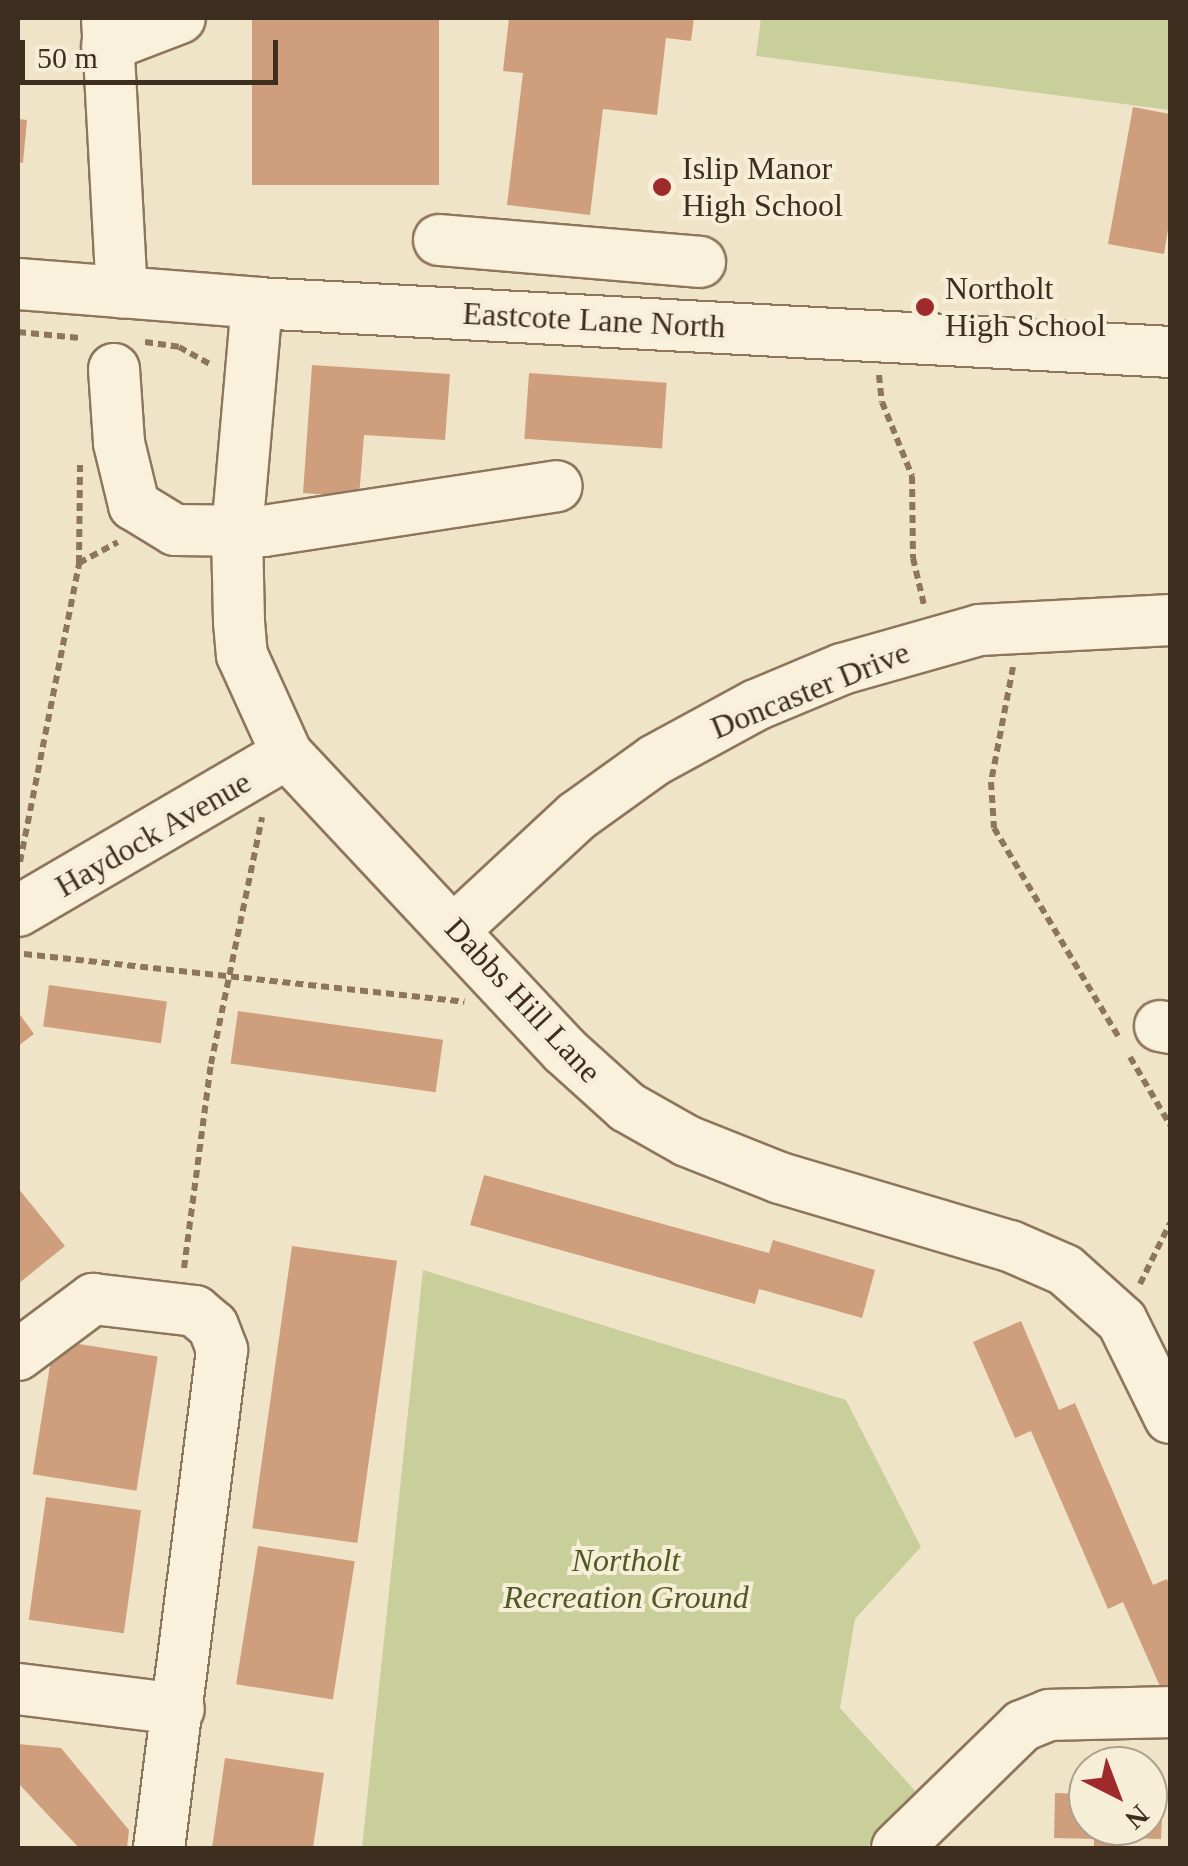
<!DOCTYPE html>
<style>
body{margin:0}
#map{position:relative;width:1188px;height:1866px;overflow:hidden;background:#f0e4c8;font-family:"Times New Roman",serif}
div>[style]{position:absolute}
.green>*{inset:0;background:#c9cf9b}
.building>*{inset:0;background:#cf9f7d;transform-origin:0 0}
.path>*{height:6px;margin-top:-3px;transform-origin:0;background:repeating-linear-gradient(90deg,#8d765c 0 8px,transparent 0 13px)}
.roads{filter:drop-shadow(2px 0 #8d765c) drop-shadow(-2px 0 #8d765c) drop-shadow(0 2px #8d765c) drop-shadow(0 -2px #8d765c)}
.minor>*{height:50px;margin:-25px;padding:0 25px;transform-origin:25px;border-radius:25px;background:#faf1dc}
.dots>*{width:28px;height:28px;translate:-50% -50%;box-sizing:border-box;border:5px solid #f7eed8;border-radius:50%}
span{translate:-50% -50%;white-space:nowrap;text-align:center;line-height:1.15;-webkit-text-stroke:8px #f7eed8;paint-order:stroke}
.poi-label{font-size:32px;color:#3d2e20}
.left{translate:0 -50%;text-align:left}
.street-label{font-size:32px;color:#3d2e20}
.park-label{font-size:32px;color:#4d5a26;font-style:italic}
.frame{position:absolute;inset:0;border:20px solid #3d2e20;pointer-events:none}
.north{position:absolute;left:1068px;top:1746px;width:100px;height:100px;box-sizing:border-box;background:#f7eed8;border:2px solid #ada18e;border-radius:50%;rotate:138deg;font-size:28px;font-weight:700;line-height:40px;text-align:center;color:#3d2e20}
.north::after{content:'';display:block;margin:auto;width:35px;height:45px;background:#9e2a2b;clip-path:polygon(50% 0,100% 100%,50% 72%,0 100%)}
.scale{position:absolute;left:20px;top:40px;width:258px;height:45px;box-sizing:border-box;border:5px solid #3d2e20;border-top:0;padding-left:12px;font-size:30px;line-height:35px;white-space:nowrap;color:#3d2e20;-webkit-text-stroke:8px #f7eed8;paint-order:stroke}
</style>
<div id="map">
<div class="green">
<div style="clip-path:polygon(761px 18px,1170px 18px,1170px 110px,756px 56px)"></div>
<div style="clip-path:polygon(423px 1270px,846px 1400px,921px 1547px,855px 1619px,840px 1708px,919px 1795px,866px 1848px,362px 1848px)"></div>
</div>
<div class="building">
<div style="left:252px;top:18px;width:187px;height:167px"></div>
<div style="clip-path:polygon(509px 18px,694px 18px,691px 41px,666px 38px,657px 115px,603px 109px,590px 215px,507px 205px,523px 73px,503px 71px)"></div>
<div style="clip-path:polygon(1133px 107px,1170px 114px,1170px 217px,1164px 254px,1108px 244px)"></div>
<div style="clip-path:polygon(18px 119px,27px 120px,23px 163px,18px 162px)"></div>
<div style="clip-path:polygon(312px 365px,450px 374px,445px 440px,364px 435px,359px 497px,303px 493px)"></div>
<div style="left:529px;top:373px;width:138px;height:66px;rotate:4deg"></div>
<div style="left:49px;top:985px;width:119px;height:42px;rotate:8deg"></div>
<div style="left:238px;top:1011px;width:207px;height:53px;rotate:8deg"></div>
<div style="clip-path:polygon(18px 1012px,34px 1034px,18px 1046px)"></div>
<div style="clip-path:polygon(484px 1175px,769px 1253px,773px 1240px,875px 1270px,862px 1318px,759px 1289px,755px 1304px,470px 1225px)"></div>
<div style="clip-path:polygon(18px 1188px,65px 1246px,18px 1284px)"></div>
<div style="left:292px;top:1246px;width:106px;height:285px;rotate:8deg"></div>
<div style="clip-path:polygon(1021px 1321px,1059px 1410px,1075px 1403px,1153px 1585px,1167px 1579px,1170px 1588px,1170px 1687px,1162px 1691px,1123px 1602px,1108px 1609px,1031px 1431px,1015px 1438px,973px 1342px)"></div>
<div style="left:54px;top:1340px;width:105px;height:136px;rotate:9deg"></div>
<div style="left:46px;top:1497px;width:96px;height:124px;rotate:8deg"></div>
<div style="left:258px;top:1546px;width:98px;height:140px;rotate:9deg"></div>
<div style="clip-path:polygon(18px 1744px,61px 1748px,129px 1830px,127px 1848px,79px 1848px,18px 1783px)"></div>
<div style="clip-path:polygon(225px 1758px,324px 1773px,313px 1848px,212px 1848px)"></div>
<div style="clip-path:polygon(1055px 1793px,1088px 1794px,1088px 1826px,1148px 1826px,1148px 1795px,1163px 1796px,1161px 1839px,1124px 1838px,1124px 1848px,1094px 1848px,1094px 1839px,1054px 1838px)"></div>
</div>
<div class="path">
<div style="left:18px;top:332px;width:62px;rotate:5.5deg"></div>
<div style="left:145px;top:342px;width:34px;rotate:8deg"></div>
<div style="left:179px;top:347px;width:37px;rotate:29deg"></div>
<div style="left:879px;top:375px;width:27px;rotate:84deg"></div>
<div style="left:882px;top:402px;width:80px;rotate:67.9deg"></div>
<div style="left:912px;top:476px;width:82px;rotate:89.3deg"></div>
<div style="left:913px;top:558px;width:48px;rotate:76.8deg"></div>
<div style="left:79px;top:563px;width:44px;rotate:-28.3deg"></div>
<div style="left:1013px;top:667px;width:117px;rotate:100.8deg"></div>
<div style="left:991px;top:782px;width:46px;rotate:86.3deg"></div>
<div style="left:994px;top:828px;width:244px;rotate:59.2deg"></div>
<div style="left:20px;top:862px;width:305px;rotate:-78.8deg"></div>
<div style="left:79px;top:563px;width:98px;rotate:-89.4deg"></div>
<div style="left:24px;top:954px;width:443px;rotate:6.2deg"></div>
<div style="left:1130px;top:1057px;width:79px;rotate:59.5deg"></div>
<div style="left:184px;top:1268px;width:206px;rotate:-82.5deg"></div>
<div style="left:211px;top:1064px;width:252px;rotate:-78.3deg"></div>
<div style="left:1140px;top:1284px;width:68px;rotate:-63.8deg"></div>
</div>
<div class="roads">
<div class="minor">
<div style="left:107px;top:18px;width:275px;rotate:86.9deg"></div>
<div style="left:107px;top:46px;width:78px;rotate:-21deg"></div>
<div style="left:439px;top:240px;width:262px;rotate:4.8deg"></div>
<div style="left:18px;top:284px;width:240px;rotate:4.5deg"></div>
<div style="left:257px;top:303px;width:914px;rotate:3.07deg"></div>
<div style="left:257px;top:303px;width:231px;rotate:95deg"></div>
<div style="left:237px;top:533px;width:89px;rotate:88.7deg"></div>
<div style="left:239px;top:622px;width:33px;rotate:85deg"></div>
<div style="left:242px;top:655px;width:109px;rotate:65.6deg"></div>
<div style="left:287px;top:754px;width:407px;rotate:46.9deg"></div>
<div style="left:565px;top:1051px;width:84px;rotate:42.1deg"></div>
<div style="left:627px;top:1107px;width:69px;rotate:29.5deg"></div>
<div style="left:687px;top:1141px;width:100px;rotate:21.7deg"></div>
<div style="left:780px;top:1178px;width:240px;rotate:16.5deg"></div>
<div style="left:1010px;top:1246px;width:60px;rotate:23.6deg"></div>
<div style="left:1065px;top:1270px;width:76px;rotate:41.8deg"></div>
<div style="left:1122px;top:1321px;width:108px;rotate:63.7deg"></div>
<div style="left:114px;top:369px;width:74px;rotate:86.1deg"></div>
<div style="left:119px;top:443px;width:64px;rotate:76.4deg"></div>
<div style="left:134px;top:505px;width:48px;rotate:31.4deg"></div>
<div style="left:175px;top:530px;width:89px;rotate:0.6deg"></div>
<div style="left:264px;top:531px;width:296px;rotate:-8.7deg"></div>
<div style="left:18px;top:911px;width:311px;rotate:-30.3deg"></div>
<div style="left:455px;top:929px;width:166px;rotate:-42.8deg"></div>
<div style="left:577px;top:816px;width:96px;rotate:-35.7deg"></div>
<div style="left:655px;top:760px;width:115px;rotate:-28.6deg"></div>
<div style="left:756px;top:705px;width:93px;rotate:-22.7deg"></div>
<div style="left:842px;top:669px;width:143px;rotate:-15.8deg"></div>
<div style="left:980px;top:630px;width:190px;rotate:-3deg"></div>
<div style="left:1160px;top:1026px;width:10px;rotate:11deg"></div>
<div style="left:18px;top:1355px;width:94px;rotate:-36.7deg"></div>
<div style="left:93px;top:1299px;width:103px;rotate:6.7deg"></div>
<div style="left:195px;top:1311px;width:23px;rotate:40deg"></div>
<div style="left:213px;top:1326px;width:26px;rotate:69deg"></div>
<div style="left:222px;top:1350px;width:502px;rotate:97.21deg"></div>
<div style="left:18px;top:1689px;width:162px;rotate:7.1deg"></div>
<div style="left:897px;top:1848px;width:175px;rotate:-44.3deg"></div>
<div style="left:1022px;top:1726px;width:29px;rotate:-22deg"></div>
<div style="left:1049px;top:1715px;width:121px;rotate:-1.4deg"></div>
</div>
</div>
<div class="dots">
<div style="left:662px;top:187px;background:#9e2a2b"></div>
<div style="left:925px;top:307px;background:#9e2a2b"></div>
</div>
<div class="poi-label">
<span class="left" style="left:682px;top:187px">Islip Manor<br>High School</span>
<span class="left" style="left:945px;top:307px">Northolt<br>High School</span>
</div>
<div class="street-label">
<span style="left:594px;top:320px;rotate:3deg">Eastcote Lane North</span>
<span style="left:810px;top:690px;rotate:-22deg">Doncaster Drive</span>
<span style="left:153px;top:834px;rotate:-30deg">Haydock Avenue</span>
<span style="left:523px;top:1000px;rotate:47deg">Dabbs Hill Lane</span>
</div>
<div class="park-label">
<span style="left:626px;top:1579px">Northolt<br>Recreation Ground</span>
</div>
<div class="frame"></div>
<div class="north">N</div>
<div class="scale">50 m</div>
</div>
